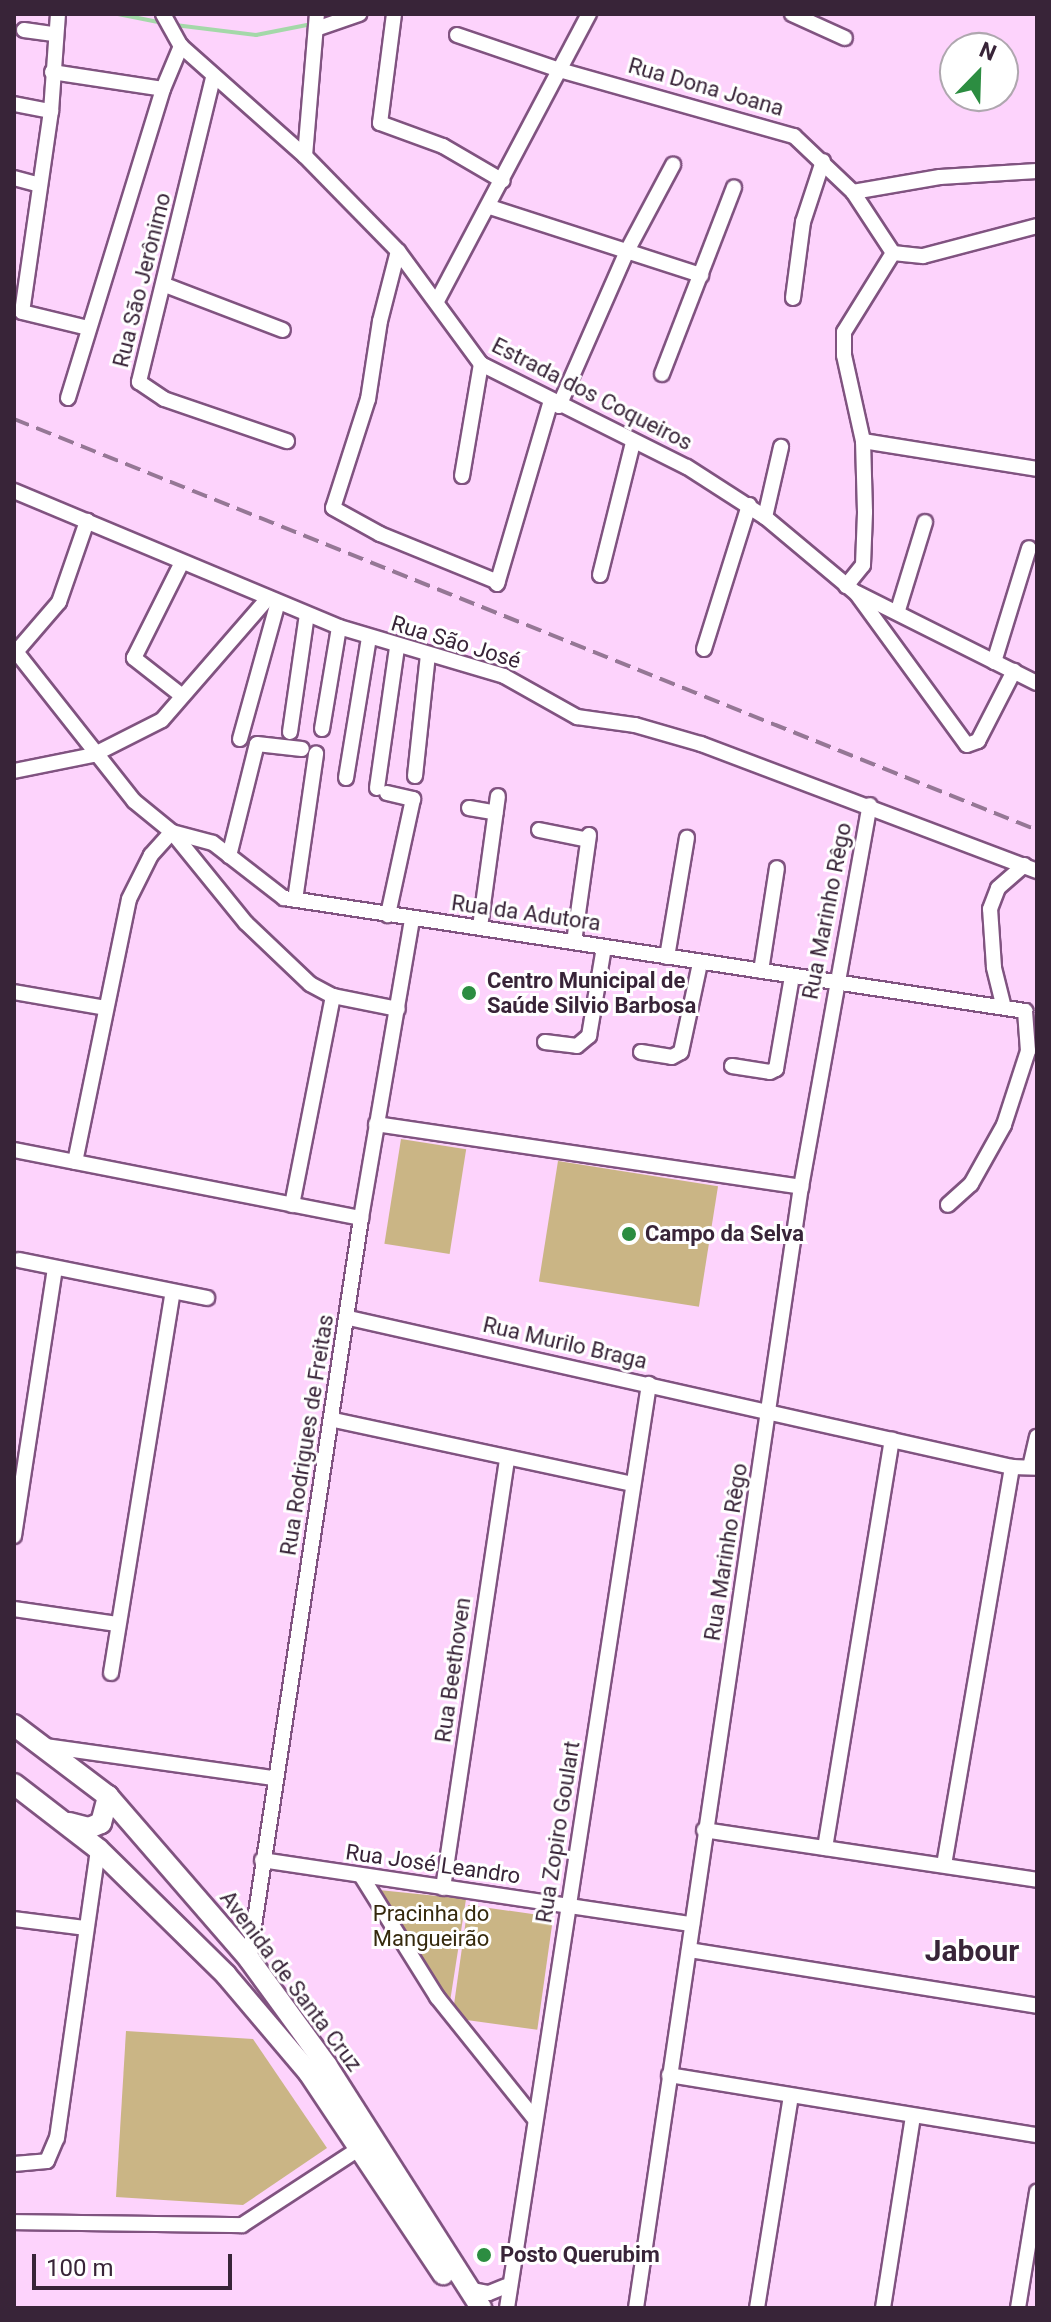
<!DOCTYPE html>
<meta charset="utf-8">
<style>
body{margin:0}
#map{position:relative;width:1051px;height:2322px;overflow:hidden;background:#fdd3fc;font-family:Roboto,sans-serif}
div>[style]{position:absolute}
.green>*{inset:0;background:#cab585;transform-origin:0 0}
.stream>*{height:4px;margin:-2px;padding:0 2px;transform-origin:2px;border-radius:2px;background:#a4d8a9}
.roads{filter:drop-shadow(2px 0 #805380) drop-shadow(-2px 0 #805380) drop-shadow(0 2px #805380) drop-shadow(0 -2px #805380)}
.minor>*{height:14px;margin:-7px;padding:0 7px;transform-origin:7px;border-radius:7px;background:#fff}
.primary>*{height:20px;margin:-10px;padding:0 10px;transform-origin:10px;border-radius:10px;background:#fff}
.rail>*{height:4px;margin-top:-2px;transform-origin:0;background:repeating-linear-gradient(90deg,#957795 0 16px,transparent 0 24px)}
.dots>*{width:22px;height:22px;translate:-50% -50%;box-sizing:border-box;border:4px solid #fff;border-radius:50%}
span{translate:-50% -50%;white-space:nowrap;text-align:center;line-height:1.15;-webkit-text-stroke:6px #fff;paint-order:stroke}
.street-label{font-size:22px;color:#382438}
.poi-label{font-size:22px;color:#382438;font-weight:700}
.left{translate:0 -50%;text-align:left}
.park-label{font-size:22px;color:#35290d}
.district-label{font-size:30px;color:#382438;font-weight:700}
.frame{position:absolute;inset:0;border:16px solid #382438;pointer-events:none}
.north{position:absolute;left:939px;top:32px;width:80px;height:80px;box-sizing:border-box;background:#fff;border:2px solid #afa7af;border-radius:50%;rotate:23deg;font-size:22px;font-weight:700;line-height:32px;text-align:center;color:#382438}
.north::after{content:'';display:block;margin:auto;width:28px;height:36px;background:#2c8d41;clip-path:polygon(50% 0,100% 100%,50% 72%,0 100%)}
.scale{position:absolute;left:32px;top:2254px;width:200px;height:36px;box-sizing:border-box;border:4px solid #382438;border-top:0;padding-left:10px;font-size:24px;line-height:28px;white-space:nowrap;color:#382438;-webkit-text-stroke:6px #fff;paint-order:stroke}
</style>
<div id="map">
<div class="green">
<div style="left:401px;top:1139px;width:66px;height:106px;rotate:9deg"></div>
<div style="left:558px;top:1161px;width:162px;height:122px;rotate:9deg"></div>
<div style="clip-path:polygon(379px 1890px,466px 1899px,449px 2008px,384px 1907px)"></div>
<div style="left:468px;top:1905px;width:86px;height:114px;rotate:8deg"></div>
<div style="clip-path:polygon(126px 2031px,253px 2039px,327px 2148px,243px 2205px,116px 2197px)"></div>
</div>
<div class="stream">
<div style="left:118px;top:14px;width:46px;rotate:11.3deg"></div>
<div style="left:175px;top:25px;width:82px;rotate:7deg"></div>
<div style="left:256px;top:35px;width:57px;rotate:-11.1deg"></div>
</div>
<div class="roads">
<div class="minor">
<div style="left:58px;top:14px;width:97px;rotate:94.1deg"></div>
<div style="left:51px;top:111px;width:203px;rotate:98.2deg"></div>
<div style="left:22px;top:312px;width:68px;rotate:13.6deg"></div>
<div style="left:163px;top:14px;width:37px;rotate:61deg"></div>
<div style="left:181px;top:46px;width:166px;rotate:41.6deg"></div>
<div style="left:305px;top:156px;width:133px;rotate:45.6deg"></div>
<div style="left:398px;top:251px;width:140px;rotate:53.7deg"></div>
<div style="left:481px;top:364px;width:230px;rotate:26.6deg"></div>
<div style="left:687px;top:467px;width:93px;rotate:32.7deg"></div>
<div style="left:765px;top:517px;width:119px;rotate:39.9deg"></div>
<div style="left:856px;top:593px;width:188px;rotate:53.9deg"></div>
<div style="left:967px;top:745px;width:12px;rotate:-20deg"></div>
<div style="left:978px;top:741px;width:79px;rotate:-62.8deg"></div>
<div style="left:394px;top:14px;width:110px;rotate:97.3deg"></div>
<div style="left:380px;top:123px;width:67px;rotate:20.1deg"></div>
<div style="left:443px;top:146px;width:69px;rotate:30.3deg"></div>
<div style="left:792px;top:14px;width:58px;rotate:24.4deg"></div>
<div style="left:316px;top:29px;width:46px;rotate:-19.2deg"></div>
<div style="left:24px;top:30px;width:30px;rotate:8deg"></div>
<div style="left:457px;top:35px;width:108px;rotate:18.9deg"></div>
<div style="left:559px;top:70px;width:244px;rotate:15.7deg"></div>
<div style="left:794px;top:136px;width:81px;rotate:43.5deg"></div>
<div style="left:853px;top:192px;width:73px;rotate:56.7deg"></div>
<div style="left:52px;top:72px;width:112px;rotate:8.7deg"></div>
<div style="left:213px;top:78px;width:313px;rotate:103.7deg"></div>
<div style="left:139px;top:382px;width:30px;rotate:34deg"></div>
<div style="left:164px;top:399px;width:130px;rotate:18.9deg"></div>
<div style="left:14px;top:104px;width:38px;rotate:11deg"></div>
<div style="left:305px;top:156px;width:143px;rotate:-85.2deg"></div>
<div style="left:14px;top:178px;width:27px;rotate:15deg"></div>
<div style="left:853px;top:192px;width:88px;rotate:-9.8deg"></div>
<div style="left:940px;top:177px;width:97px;rotate:-3.5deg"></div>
<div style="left:490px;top:207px;width:222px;rotate:17.9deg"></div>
<div style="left:398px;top:251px;width:72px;rotate:104.4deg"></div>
<div style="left:380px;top:321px;width:79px;rotate:98.7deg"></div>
<div style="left:368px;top:399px;width:114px;rotate:107.8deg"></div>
<div style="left:333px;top:508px;width:54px;rotate:29deg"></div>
<div style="left:380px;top:534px;width:127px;rotate:22.1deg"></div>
<div style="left:893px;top:253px;width:30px;rotate:6deg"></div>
<div style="left:923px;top:256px;width:118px;rotate:-14.7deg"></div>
<div style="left:165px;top:285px;width:126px;rotate:20.9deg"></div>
<div style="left:793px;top:298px;width:77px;rotate:-82.5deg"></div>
<div style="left:803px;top:222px;width:64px;rotate:-71.8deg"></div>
<div style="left:437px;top:301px;width:325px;rotate:-62.1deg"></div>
<div style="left:662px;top:374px;width:200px;rotate:-68.9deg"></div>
<div style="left:68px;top:398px;width:323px;rotate:-72.9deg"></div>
<div style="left:163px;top:89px;width:47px;rotate:-67.3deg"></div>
<div style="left:559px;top:406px;width:169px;rotate:-66.3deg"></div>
<div style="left:627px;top:251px;width:98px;rotate:-61.9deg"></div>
<div style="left:863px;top:441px;width:176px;rotate:9.1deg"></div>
<div style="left:462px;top:476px;width:114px;rotate:-80.4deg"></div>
<div style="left:14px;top:491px;width:352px;rotate:22.7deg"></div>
<div style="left:339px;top:627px;width:172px;rotate:16.5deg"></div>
<div style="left:504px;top:676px;width:84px;rotate:29.3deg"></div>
<div style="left:577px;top:717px;width:59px;rotate:7.9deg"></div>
<div style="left:635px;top:725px;width:69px;rotate:16.1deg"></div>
<div style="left:701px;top:744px;width:359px;rotate:20.7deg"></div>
<div style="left:765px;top:517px;width:72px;rotate:-77.1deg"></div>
<div style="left:600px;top:575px;width:136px;rotate:-76deg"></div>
<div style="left:497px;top:584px;width:191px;rotate:-73.6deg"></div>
<div style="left:846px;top:586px;width:27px;rotate:-51deg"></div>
<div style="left:863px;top:565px;width:53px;rotate:-87.8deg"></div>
<div style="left:865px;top:512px;width:71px;rotate:-91.6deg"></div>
<div style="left:863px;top:441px;width:88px;rotate:-102.5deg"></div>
<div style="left:844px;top:355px;width:23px;rotate:-90deg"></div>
<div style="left:844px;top:332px;width:93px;rotate:-58.2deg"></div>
<div style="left:857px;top:593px;width:201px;rotate:26.6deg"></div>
<div style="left:898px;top:610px;width:92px;rotate:-72.9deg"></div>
<div style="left:14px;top:649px;width:194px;rotate:51.7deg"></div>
<div style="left:134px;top:801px;width:49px;rotate:39.2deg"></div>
<div style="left:172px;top:832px;width:42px;rotate:15deg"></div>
<div style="left:213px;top:843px;width:90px;rotate:37.8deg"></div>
<div style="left:284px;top:898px;width:750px;rotate:8.67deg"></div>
<div style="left:1025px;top:1011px;width:40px;rotate:85.7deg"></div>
<div style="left:1028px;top:1051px;width:78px;rotate:108deg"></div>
<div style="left:1004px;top:1125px;width:68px;rotate:119.2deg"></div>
<div style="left:971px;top:1184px;width:31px;rotate:138deg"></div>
<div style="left:704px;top:649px;width:151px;rotate:-72.6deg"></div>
<div style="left:16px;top:652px;width:66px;rotate:-49.3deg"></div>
<div style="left:59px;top:602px;width:86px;rotate:-70.9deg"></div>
<div style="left:994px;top:662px;width:119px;rotate:-72.9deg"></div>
<div style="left:181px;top:695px;width:60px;rotate:-141.8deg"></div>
<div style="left:134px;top:658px;width:107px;rotate:-63.4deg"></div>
<div style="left:322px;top:729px;width:103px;rotate:-80.5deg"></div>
<div style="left:290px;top:732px;width:119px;rotate:-81.8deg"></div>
<div style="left:240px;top:739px;width:142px;rotate:-74.5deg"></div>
<div style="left:14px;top:771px;width:81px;rotate:-11.4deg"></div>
<div style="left:93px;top:755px;width:77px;rotate:-26.9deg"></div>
<div style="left:162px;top:720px;width:162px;rotate:-49deg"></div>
<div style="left:415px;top:776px;width:122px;rotate:-83.9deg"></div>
<div style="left:346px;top:778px;width:142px;rotate:-80.7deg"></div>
<div style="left:377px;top:788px;width:142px;rotate:-81.9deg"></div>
<div style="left:387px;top:793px;width:27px;rotate:13deg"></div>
<div style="left:413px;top:799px;width:119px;rotate:102.2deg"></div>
<div style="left:469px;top:808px;width:27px;rotate:10deg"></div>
<div style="left:539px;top:830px;width:50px;rotate:11.5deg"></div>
<div style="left:229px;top:856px;width:115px;rotate:-76deg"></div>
<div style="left:257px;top:744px;width:45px;rotate:6.3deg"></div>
<div style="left:295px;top:900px;width:148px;rotate:-81.8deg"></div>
<div style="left:480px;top:927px;width:132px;rotate:-82.2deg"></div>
<div style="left:574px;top:942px;width:108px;rotate:-82deg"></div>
<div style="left:667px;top:957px;width:121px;rotate:-80.5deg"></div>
<div style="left:761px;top:971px;width:104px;rotate:-81.2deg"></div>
<div style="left:14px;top:992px;width:93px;rotate:9.9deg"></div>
<div style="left:1003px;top:1004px;width:38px;rotate:-104deg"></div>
<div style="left:994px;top:967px;width:58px;rotate:-93.9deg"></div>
<div style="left:990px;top:909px;width:22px;rotate:-69deg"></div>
<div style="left:998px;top:888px;width:35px;rotate:-41deg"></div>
<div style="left:545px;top:1042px;width:32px;rotate:7deg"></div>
<div style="left:577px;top:1046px;width:16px;rotate:-40deg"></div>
<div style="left:589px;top:1036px;width:90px;rotate:-80.4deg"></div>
<div style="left:641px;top:1052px;width:31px;rotate:9deg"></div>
<div style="left:672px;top:1057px;width:10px;rotate:-29deg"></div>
<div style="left:681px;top:1052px;width:91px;rotate:-77.9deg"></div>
<div style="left:732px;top:1066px;width:38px;rotate:9deg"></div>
<div style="left:770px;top:1072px;width:7px;rotate:-27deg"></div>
<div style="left:776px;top:1069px;width:94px;rotate:-80.2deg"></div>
<div style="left:376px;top:1124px;width:430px;rotate:8.4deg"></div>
<div style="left:14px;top:1150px;width:354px;rotate:11.1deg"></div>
<div style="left:75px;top:1162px;width:268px;rotate:-78.4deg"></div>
<div style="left:129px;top:899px;width:49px;rotate:-63.4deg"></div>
<div style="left:151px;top:855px;width:31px;rotate:-48deg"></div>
<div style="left:172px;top:832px;width:117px;rotate:50.9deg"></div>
<div style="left:246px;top:923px;width:88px;rotate:43.6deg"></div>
<div style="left:310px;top:984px;width:26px;rotate:28deg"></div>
<div style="left:333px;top:996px;width:66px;rotate:11.3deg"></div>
<div style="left:292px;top:1205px;width:213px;rotate:-78.9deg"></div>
<div style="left:19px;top:1260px;width:192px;rotate:11.4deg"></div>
<div style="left:349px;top:1318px;width:680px;rotate:12.67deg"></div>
<div style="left:1012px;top:1467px;width:25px;rotate:2deg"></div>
<div style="left:334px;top:1420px;width:306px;rotate:12.1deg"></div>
<div style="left:1030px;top:1467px;width:31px;rotate:-77deg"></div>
<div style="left:14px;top:1536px;width:270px;rotate:-81.3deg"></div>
<div style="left:14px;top:1609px;width:104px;rotate:8.3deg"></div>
<div style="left:111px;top:1673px;width:386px;rotate:-80.8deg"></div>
<div style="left:45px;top:1746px;width:231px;rotate:8deg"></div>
<div style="left:704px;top:1830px;width:337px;rotate:8.5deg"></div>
<div style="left:825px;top:1848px;width:414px;rotate:-80.7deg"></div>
<div style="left:262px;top:1860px;width:435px;rotate:8.5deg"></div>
<div style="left:944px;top:1865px;width:404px;rotate:-80.3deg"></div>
<div style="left:362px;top:1877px;width:142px;rotate:58deg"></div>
<div style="left:437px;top:1997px;width:154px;rotate:51.3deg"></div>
<div style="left:443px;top:1888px;width:435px;rotate:-81.5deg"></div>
<div style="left:14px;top:1919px;width:72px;rotate:7.2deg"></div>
<div style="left:689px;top:1950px;width:352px;rotate:9.1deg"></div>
<div style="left:249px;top:1959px;width:749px;rotate:-81.4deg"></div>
<div style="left:361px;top:1218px;width:303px;rotate:-80.3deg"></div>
<div style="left:669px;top:2075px;width:373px;rotate:9.3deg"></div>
<div style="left:14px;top:2164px;width:33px;rotate:-5deg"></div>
<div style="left:47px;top:2161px;width:25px;rotate:-67deg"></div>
<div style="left:57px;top:2138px;width:292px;rotate:-81.9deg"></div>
<div style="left:14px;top:2222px;width:228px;rotate:0.8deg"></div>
<div style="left:242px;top:2225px;width:141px;rotate:-33.1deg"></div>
<div style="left:468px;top:2289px;width:21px;rotate:11deg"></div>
<div style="left:489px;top:2293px;width:18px;rotate:-22deg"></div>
<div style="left:507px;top:2308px;width:935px;rotate:-81.26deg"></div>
<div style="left:636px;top:2308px;width:1133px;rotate:-81.63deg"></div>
<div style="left:801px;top:1187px;width:388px;rotate:-79.8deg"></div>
<div style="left:757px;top:2308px;width:215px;rotate:-80.9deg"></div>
<div style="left:883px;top:2308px;width:194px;rotate:-81.1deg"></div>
<div style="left:1018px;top:2308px;width:118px;rotate:-80.7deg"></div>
</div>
<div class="primary">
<div style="left:14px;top:1725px;width:118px;rotate:37.1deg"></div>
<div style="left:108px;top:1796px;width:216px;rotate:49.1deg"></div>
<div style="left:249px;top:1959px;width:132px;rotate:53.9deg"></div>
<div style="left:327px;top:2066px;width:287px;rotate:57.5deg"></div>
<div style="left:14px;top:1784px;width:106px;rotate:37.7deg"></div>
<div style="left:98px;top:1849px;width:180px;rotate:44.5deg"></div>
<div style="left:226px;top:1975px;width:128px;rotate:49.7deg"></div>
<div style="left:309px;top:2073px;width:242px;rotate:56.3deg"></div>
<div style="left:69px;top:1823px;width:21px;rotate:14deg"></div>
<div style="left:89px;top:1828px;width:13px;rotate:-23deg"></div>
<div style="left:101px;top:1823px;width:28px;rotate:-75deg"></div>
</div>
</div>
<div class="rail">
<div style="left:14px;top:419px;width:1102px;rotate:21.89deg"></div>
</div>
<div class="dots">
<div style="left:469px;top:993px;background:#2c8d41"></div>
<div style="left:629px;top:1234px;background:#2c8d41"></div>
<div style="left:484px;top:2255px;background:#2c8d41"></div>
</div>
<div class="street-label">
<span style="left:706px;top:87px;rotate:16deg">Rua Dona Joana</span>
<span style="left:142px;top:280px;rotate:-76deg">Rua São Jerônimo</span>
<span style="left:592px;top:394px;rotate:27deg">Estrada dos Coqueiros</span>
<span style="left:456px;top:642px;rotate:17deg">Rua São José</span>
<span style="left:827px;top:911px;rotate:-79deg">Rua Marinho Rêgo</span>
<span style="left:526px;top:913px;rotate:8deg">Rua da Adutora</span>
<span style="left:565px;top:1343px;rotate:13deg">Rua Murilo Braga</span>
<span style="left:307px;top:1435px;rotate:-81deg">Rua Rodrigues de Freitas</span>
<span style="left:726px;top:1552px;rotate:-81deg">Rua Marinho Rêgo</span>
<span style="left:453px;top:1670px;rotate:-82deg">Rua Beethoven</span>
<span style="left:558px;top:1832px;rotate:-81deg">Rua Zopiro Goulart</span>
<span style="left:433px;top:1864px;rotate:8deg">Rua José Leandro</span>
<span style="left:291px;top:1981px;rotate:53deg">Avenida de Santa Cruz</span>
</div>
<div class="poi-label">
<span class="left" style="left:487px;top:993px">Centro Municipal de<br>Saúde Silvio Barbosa</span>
<span class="left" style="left:645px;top:1234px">Campo da Selva</span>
<span class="left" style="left:500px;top:2255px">Posto Querubim</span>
</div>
<div class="park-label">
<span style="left:431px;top:1926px">Pracinha do<br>Mangueirão</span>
</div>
<div class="district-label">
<span style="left:972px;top:1951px">Jabour</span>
</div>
<div class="frame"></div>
<div class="north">N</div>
<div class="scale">100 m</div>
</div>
